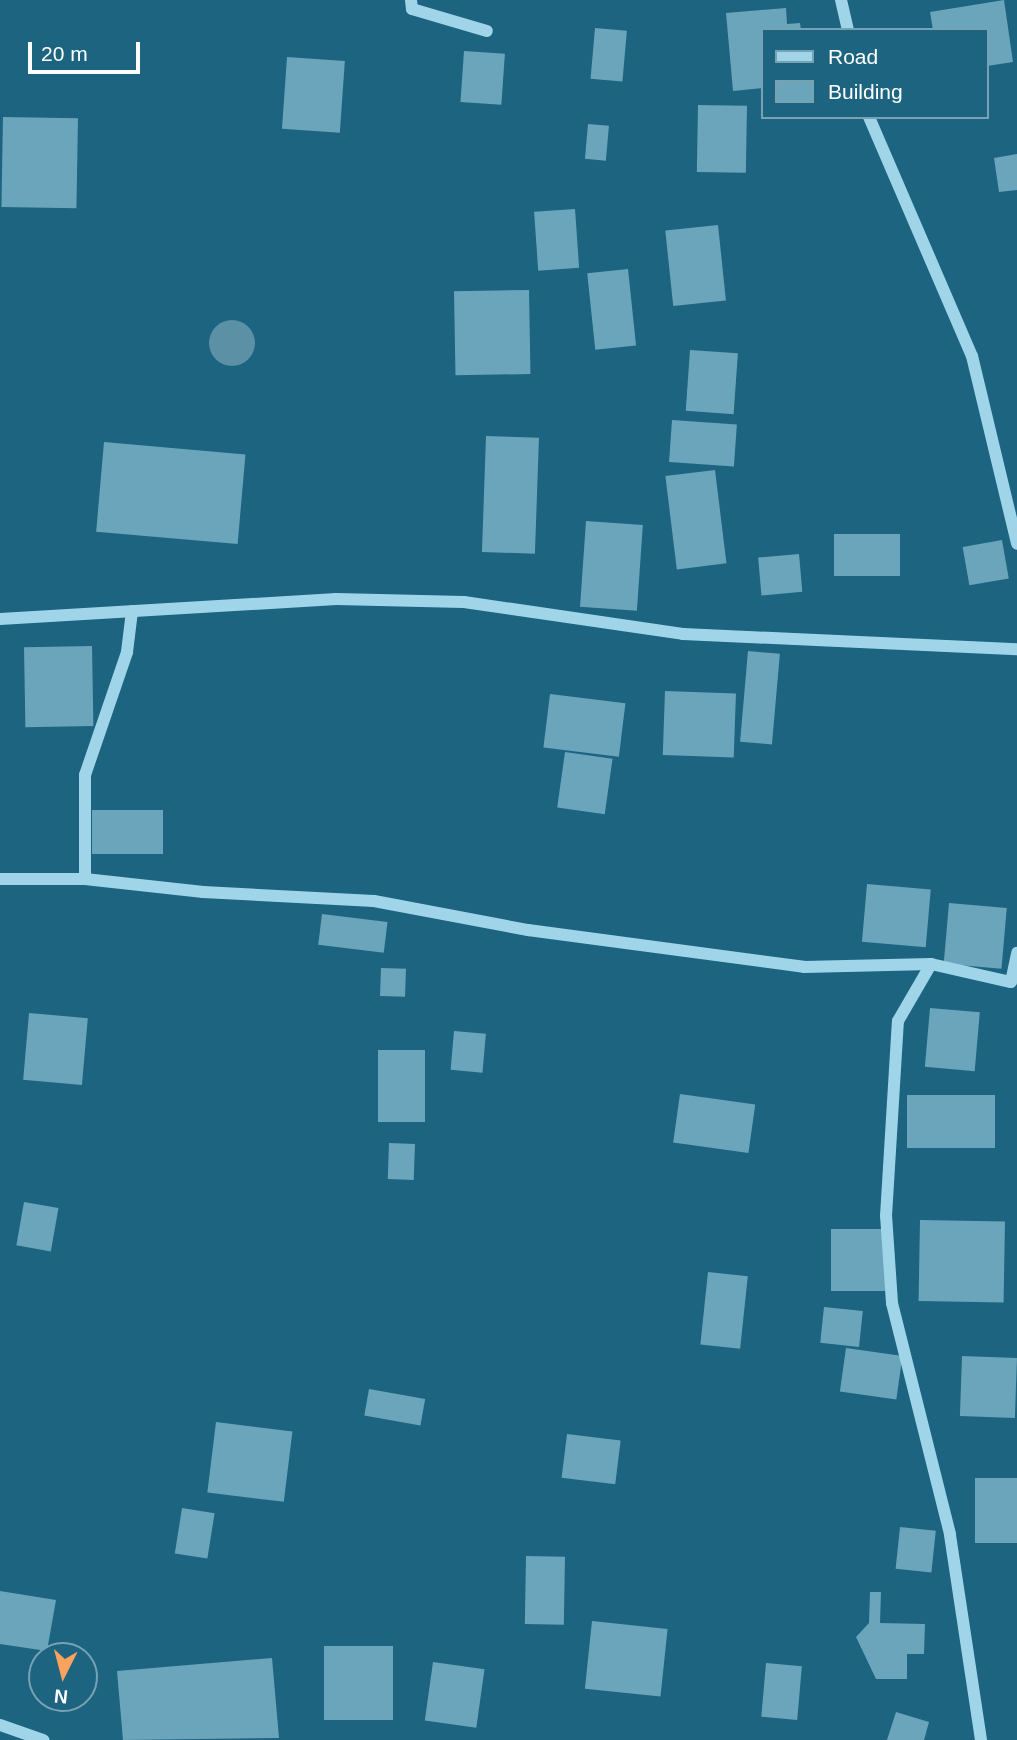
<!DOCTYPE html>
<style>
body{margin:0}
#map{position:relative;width:1017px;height:1740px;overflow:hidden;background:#1c6480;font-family:Helvetica,sans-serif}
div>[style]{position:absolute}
.water>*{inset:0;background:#5c90a4}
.round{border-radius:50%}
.building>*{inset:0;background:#6ba5bb;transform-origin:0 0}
.minor>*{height:12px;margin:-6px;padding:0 6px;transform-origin:6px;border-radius:6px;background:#a0d5e9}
span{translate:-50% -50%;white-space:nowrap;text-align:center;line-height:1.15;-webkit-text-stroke:7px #1c6480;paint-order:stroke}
.legend{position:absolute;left:761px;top:28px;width:228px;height:91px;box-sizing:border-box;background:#1c6480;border:2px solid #77a2b3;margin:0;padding:9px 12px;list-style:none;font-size:21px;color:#fff}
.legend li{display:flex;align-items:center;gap:14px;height:35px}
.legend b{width:35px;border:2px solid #77a2b3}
.north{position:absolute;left:28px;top:1642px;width:70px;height:70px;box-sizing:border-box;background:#1c6480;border:2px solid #77a2b3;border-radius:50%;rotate:186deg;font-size:19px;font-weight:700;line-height:28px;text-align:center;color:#fff}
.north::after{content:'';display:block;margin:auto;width:24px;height:32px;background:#faa25e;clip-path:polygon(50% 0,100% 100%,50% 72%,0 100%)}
.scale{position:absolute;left:28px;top:42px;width:112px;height:32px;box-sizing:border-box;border:4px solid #fff;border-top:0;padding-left:9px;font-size:21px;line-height:24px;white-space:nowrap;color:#fff;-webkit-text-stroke:5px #1c6480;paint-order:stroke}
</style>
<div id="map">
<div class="water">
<div class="round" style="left:209px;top:320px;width:46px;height:46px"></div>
</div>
<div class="building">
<div style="clip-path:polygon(1004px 0,1013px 62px,987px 66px,987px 30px,933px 30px,930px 12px)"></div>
<div style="clip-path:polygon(786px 8px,787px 24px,800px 23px,801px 30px,763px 30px,763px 88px,733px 91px,726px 13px)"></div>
<div style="left:595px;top:28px;width:32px;height:51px;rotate:5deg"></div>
<div style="left:464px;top:51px;width:41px;height:51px;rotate:4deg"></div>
<div style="left:287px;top:57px;width:58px;height:72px;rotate:4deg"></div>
<div style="left:698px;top:105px;width:49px;height:67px;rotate:1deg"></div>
<div style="left:3px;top:117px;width:75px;height:90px;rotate:1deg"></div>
<div style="left:588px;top:124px;width:21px;height:35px;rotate:5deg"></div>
<div style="clip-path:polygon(1017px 154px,1017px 190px,999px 192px,994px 158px)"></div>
<div style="left:575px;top:209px;width:59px;height:41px;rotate:86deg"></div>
<div style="left:718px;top:225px;width:76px;height:53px;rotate:84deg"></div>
<div style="left:628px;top:269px;width:77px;height:41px;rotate:84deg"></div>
<div style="left:529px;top:290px;width:84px;height:75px;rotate:89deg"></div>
<div style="left:690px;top:350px;width:48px;height:61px;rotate:4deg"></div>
<div style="left:672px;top:420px;width:65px;height:42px;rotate:4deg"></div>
<div style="left:486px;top:436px;width:53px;height:116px;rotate:2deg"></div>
<div style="left:104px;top:442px;width:142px;height:90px;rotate:5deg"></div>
<div style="left:715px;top:470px;width:94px;height:50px;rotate:83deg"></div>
<div style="left:586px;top:521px;width:57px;height:86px;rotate:4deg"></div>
<div style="left:834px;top:534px;width:66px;height:42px"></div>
<div style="left:1002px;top:540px;width:39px;height:40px;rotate:80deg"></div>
<div style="left:799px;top:554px;width:38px;height:41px;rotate:85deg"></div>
<div style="left:92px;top:646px;width:80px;height:68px;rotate:89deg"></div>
<div style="left:748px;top:651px;width:32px;height:91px;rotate:5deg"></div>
<div style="left:665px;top:691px;width:71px;height:64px;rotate:2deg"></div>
<div style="left:550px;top:694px;width:76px;height:54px;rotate:7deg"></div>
<div style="left:565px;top:752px;width:48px;height:56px;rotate:8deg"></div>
<div style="left:92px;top:810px;width:71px;height:44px"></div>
<div style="left:867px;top:884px;width:64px;height:58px;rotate:5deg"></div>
<div style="left:949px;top:903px;width:58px;height:61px;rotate:5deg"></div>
<div style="left:322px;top:914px;width:66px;height:31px;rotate:7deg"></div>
<div style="left:381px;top:968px;width:25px;height:28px;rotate:2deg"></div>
<div style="left:930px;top:1008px;width:50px;height:59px;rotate:5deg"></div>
<div style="left:29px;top:1013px;width:59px;height:67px;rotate:5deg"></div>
<div style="left:454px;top:1031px;width:32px;height:39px;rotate:5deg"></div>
<div style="left:378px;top:1050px;width:47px;height:72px"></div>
<div style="left:680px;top:1094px;width:76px;height:49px;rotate:8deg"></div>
<div style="left:907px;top:1095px;width:88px;height:53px"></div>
<div style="left:389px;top:1143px;width:26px;height:36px;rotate:2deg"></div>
<div style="left:24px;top:1202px;width:35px;height:44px;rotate:10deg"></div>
<div style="left:920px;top:1220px;width:85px;height:81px;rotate:1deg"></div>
<div style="left:831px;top:1229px;width:54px;height:62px"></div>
<div style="left:708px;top:1272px;width:40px;height:73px;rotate:6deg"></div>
<div style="left:824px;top:1307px;width:39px;height:36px;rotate:6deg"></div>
<div style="left:846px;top:1348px;width:57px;height:44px;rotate:8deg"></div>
<div style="left:962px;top:1356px;width:55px;height:60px;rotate:2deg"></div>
<div style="left:369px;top:1389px;width:57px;height:27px;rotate:10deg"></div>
<div style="left:216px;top:1422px;width:77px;height:71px;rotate:7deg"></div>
<div style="left:567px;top:1434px;width:54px;height:44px;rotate:7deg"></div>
<div style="left:975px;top:1478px;width:42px;height:65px"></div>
<div style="left:182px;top:1508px;width:33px;height:46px;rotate:9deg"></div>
<div style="left:900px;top:1527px;width:36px;height:42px;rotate:6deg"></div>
<div style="left:526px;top:1556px;width:39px;height:68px;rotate:1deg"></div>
<div style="clip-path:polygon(0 1591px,56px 1600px,47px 1651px,0 1644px)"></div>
<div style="clip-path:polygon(870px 1592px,881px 1592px,880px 1623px,925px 1624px,924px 1654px,907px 1654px,907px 1679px,876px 1679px,856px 1637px,869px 1623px)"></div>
<div style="left:592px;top:1621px;width:76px;height:68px;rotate:6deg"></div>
<div style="left:324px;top:1646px;width:69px;height:74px"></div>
<div style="clip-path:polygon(272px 1658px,279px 1738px,123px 1740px,117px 1671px)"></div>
<div style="left:433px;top:1662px;width:52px;height:59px;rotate:8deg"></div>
<div style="left:766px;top:1663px;width:36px;height:54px;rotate:5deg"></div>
<div style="clip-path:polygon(896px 1712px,929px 1722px,924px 1740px,887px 1740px)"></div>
</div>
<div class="minor">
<div style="left:411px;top:0;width:9px;rotate:84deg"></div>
<div style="left:412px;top:9px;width:78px;rotate:16.3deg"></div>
<div style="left:841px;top:0;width:31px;rotate:77deg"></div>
<div style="left:869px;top:117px;width:260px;rotate:66.7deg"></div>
<div style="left:972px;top:356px;width:193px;rotate:76.5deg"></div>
<div style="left:0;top:619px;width:337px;rotate:-3.4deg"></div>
<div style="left:336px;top:599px;width:128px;rotate:1.3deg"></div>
<div style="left:464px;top:602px;width:221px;rotate:8.3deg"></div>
<div style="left:683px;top:634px;width:334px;rotate:2.6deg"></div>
<div style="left:0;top:879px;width:85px"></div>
<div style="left:85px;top:879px;width:119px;rotate:6.3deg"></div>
<div style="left:203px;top:892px;width:171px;rotate:3deg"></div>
<div style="left:374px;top:901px;width:157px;rotate:10.7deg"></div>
<div style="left:528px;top:930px;width:278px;rotate:7.6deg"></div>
<div style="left:804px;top:967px;width:127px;rotate:-1.4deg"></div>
<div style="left:85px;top:879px;width:104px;rotate:-90deg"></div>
<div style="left:85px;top:775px;width:130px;rotate:-71.1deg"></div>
<div style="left:127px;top:652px;width:41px;rotate:-83deg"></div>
<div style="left:0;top:1725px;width:46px;rotate:19.2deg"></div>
<div style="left:981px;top:1740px;width:208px;rotate:-98.6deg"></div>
<div style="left:950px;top:1534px;width:238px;rotate:-104.1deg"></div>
<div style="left:892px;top:1303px;width:87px;rotate:-93.9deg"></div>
<div style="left:886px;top:1216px;width:195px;rotate:-86.5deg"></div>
<div style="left:898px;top:1021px;width:66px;rotate:-59.9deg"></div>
<div style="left:931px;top:964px;width:82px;rotate:12.7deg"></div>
<div style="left:1011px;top:982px;width:30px;rotate:-78deg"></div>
</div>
<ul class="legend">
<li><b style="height:9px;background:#a0d5e9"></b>Road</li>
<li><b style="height:19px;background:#6ba5bb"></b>Building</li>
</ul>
<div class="north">N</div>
<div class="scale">20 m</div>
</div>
